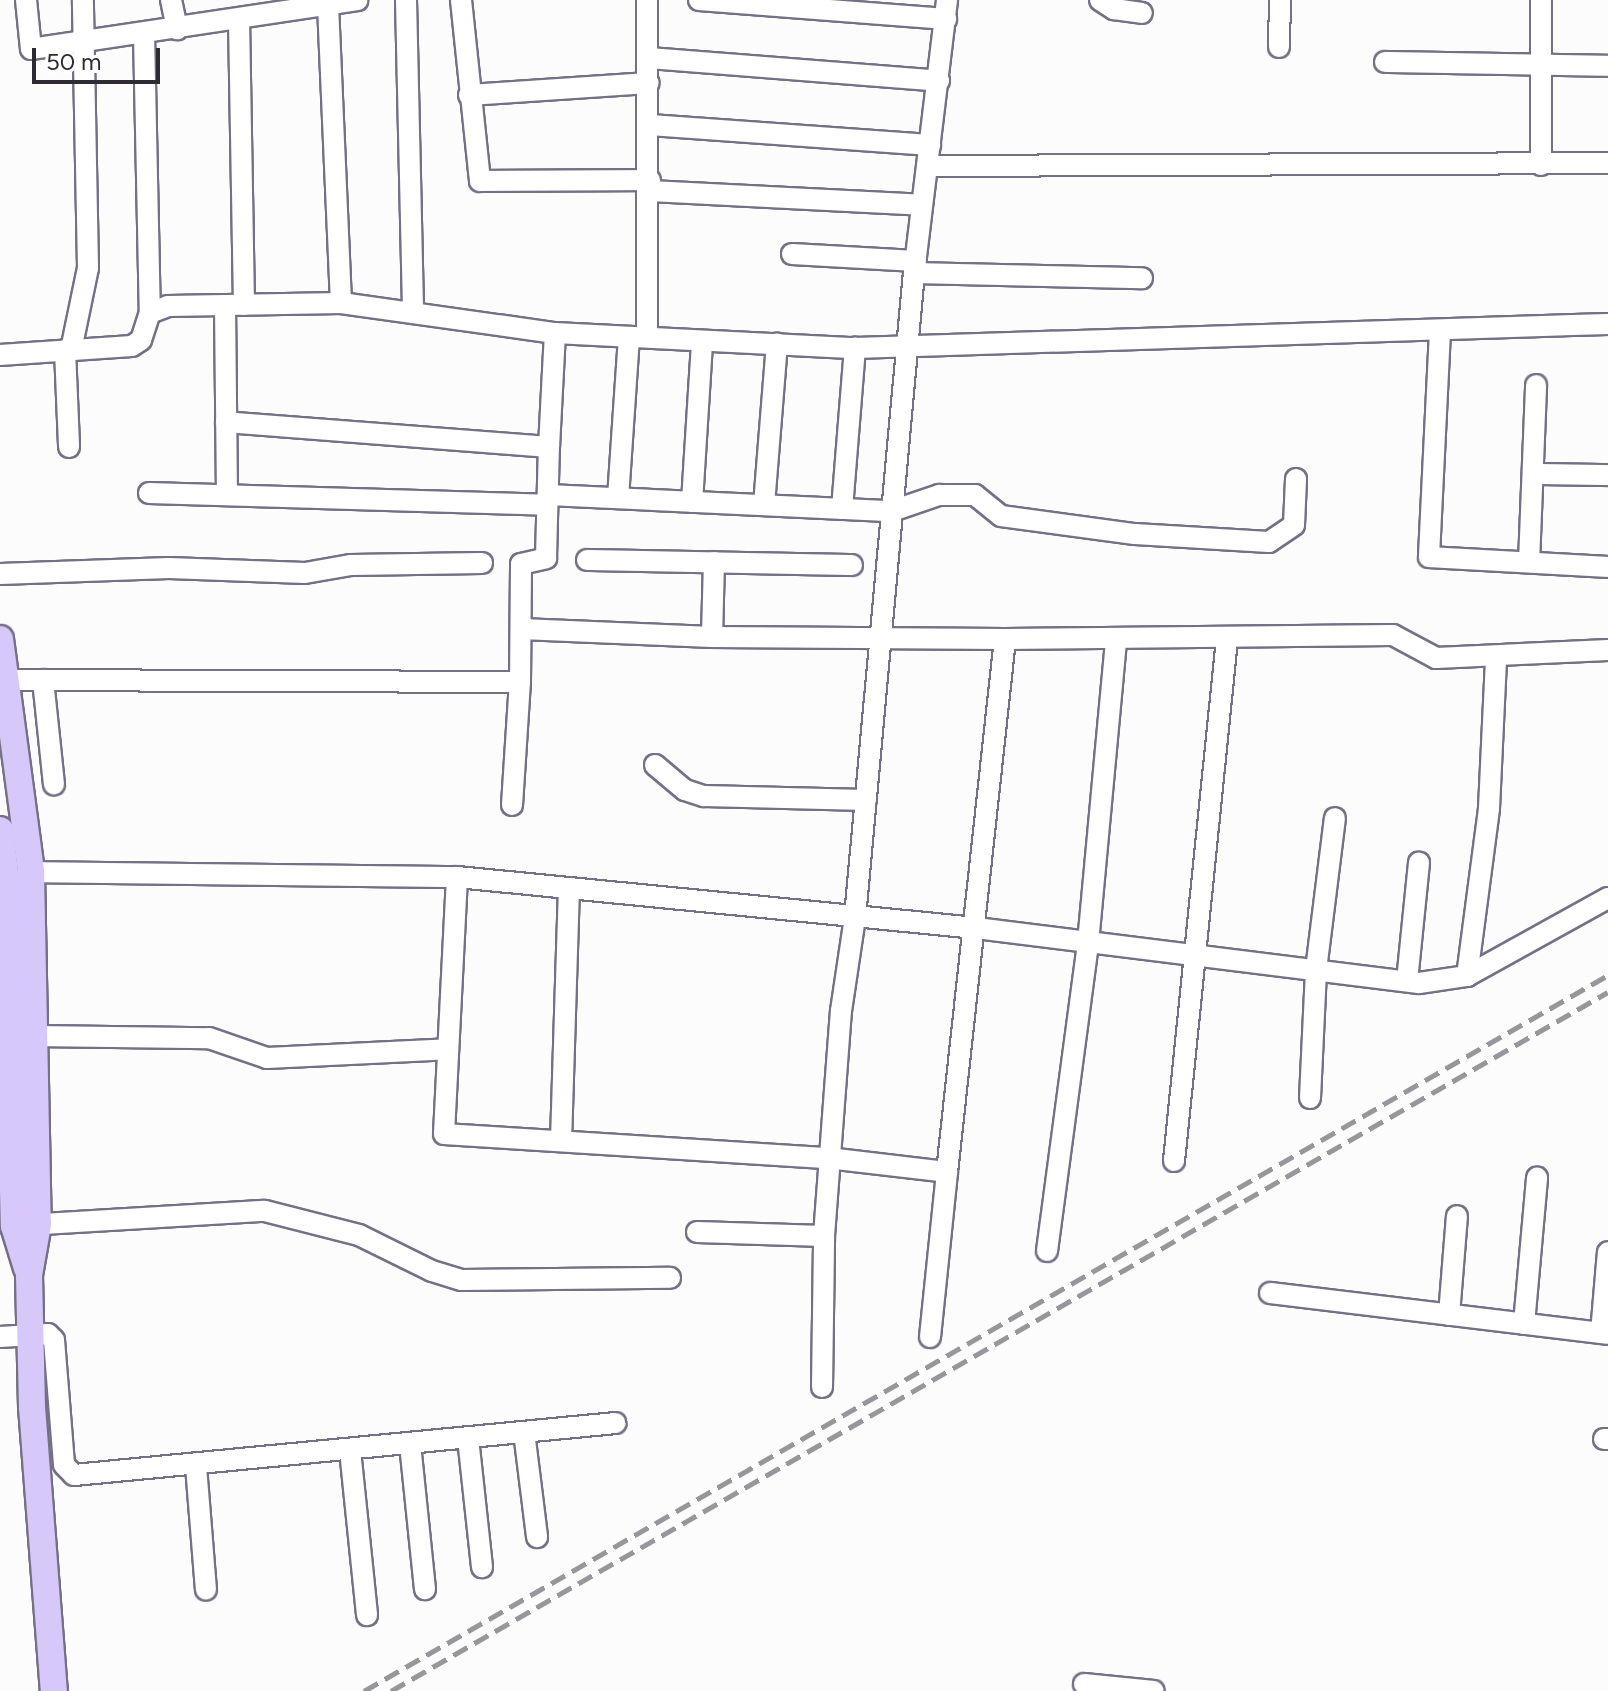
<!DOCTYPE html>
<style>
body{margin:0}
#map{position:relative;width:1608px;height:1691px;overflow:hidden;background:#fcfcfc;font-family:Figtree,sans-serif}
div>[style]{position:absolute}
.roads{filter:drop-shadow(2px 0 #767087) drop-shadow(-2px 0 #767087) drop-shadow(0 2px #767087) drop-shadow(0 -2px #767087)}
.minor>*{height:20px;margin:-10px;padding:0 10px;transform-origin:10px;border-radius:10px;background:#fff}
.major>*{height:26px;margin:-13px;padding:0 13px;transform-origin:13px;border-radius:13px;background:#d7c8fa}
.rail>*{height:5px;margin-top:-2.5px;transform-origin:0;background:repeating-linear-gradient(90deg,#98969b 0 16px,transparent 0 24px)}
span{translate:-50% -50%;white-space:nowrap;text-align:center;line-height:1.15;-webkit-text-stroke:6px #fff;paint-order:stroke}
.scale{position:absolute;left:32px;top:48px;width:128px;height:36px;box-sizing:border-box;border:4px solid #2e2b35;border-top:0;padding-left:10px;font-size:24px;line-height:28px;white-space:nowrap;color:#2e2b35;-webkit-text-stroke:6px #fff;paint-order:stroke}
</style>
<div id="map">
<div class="roads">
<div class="minor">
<div style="left:26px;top:0;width:49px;rotate:84.2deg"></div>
<div style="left:31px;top:49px;width:330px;rotate:-8.5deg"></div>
<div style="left:171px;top:0;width:30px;rotate:78deg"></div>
<div style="left:406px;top:0;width:313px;rotate:88.7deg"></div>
<div style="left:461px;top:0;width:182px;rotate:84deg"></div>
<div style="left:480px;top:181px;width:170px;rotate:-0.3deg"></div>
<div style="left:699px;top:0;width:248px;rotate:4.4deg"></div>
<div style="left:1100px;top:0;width:17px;rotate:33deg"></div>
<div style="left:1114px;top:9px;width:28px;rotate:8deg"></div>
<div style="left:1541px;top:0;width:165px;rotate:90deg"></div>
<div style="left:328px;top:5px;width:298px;rotate:87.5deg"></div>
<div style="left:239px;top:19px;width:286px;rotate:89deg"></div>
<div style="left:144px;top:34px;width:279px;rotate:88.8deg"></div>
<div style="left:1279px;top:47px;width:47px;rotate:-88.8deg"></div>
<div style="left:649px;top:58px;width:291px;rotate:4.5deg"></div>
<div style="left:1385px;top:62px;width:223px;rotate:1deg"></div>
<div style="left:469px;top:95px;width:180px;rotate:-3.8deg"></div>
<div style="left:650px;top:125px;width:281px;rotate:4.1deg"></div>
<div style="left:927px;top:166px;width:681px;rotate:-0.25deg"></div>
<div style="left:650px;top:191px;width:272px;rotate:2.9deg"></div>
<div style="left:792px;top:254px;width:124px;rotate:3.2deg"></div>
<div style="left:914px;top:273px;width:228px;rotate:1.3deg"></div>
<div style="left:225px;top:305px;width:190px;rotate:89.4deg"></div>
<div style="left:1440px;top:331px;width:226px;rotate:92.8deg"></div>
<div style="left:1429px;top:557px;width:179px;rotate:3.2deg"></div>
<div style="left:647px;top:335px;width:335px;rotate:-90deg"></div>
<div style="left:65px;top:350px;width:97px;rotate:87.6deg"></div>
<div style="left:71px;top:350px;width:84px;rotate:-78.3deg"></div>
<div style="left:88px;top:268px;width:268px;rotate:-91.1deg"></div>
<div style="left:0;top:355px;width:132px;rotate:-3.9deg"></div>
<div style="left:132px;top:346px;width:11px;rotate:-34deg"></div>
<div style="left:141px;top:340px;width:28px;rotate:-72deg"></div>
<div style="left:150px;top:313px;width:19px;rotate:-21deg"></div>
<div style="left:168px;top:306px;width:173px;rotate:-1deg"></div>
<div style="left:341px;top:303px;width:216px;rotate:8deg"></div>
<div style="left:555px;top:333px;width:300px;rotate:2.9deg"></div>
<div style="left:855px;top:348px;width:753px;rotate:-1.83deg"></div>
<div style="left:549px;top:447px;width:114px;rotate:-87deg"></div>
<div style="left:1533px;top:474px;width:75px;rotate:0.8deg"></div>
<div style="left:149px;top:493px;width:398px;rotate:1.7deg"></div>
<div style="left:548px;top:495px;width:344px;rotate:2.7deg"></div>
<div style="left:892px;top:511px;width:50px;rotate:-18.8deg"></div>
<div style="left:939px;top:495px;width:36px"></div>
<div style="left:975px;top:495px;width:33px;rotate:39deg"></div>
<div style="left:1001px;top:516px;width:135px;rotate:7.7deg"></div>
<div style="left:1135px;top:534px;width:134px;rotate:3.4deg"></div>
<div style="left:1269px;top:542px;width:30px;rotate:-34deg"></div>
<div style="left:1294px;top:525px;width:46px;rotate:-87.5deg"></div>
<div style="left:618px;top:498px;width:161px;rotate:-86.1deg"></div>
<div style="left:692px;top:502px;width:160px;rotate:-86.4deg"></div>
<div style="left:764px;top:505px;width:162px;rotate:-85.4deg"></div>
<div style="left:842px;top:509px;width:162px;rotate:-85.4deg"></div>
<div style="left:587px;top:560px;width:265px;rotate:1.1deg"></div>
<div style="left:1529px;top:562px;width:177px;rotate:-87.7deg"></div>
<div style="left:0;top:574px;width:169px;rotate:-2deg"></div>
<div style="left:169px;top:568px;width:136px;rotate:2.1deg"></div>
<div style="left:305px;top:573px;width:47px;rotate:-9.9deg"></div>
<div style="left:351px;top:565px;width:131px;rotate:-0.9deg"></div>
<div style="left:521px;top:629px;width:191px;rotate:2.4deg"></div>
<div style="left:712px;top:637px;width:293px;rotate:0.4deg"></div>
<div style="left:712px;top:637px;width:75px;rotate:-88.5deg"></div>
<div style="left:7px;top:680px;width:513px;rotate:0.22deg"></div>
<div style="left:520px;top:682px;width:118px;rotate:-89.5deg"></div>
<div style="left:521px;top:564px;width:26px;rotate:-13deg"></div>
<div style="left:546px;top:558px;width:111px;rotate:-88.5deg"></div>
<div style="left:549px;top:447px;width:324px;rotate:-175.6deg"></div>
<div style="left:43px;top:680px;width:105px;rotate:84deg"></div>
<div style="left:655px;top:765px;width:39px;rotate:40deg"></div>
<div style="left:685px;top:790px;width:20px;rotate:18deg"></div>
<div style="left:704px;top:796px;width:162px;rotate:1.4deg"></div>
<div style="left:512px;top:805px;width:123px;rotate:-86.3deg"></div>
<div style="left:31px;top:872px;width:426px;rotate:0.7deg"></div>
<div style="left:457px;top:877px;width:521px;rotate:5.61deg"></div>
<div style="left:976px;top:928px;width:446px;rotate:7.1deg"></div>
<div style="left:1419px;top:983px;width:49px;rotate:-8.3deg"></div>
<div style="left:1467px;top:976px;width:161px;rotate:-29deg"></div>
<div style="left:457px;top:877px;width:257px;rotate:92.9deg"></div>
<div style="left:444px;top:1134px;width:385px;rotate:3.6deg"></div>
<div style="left:828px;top:1158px;width:120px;rotate:6.7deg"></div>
<div style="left:947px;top:1172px;width:536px;rotate:-83.79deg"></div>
<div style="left:1005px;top:639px;width:388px;rotate:-0.6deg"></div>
<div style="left:1393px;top:635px;width:49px;rotate:28.1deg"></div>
<div style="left:1436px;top:658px;width:172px;rotate:-2.7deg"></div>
<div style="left:1467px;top:976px;width:169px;rotate:-82.5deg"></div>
<div style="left:1489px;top:808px;width:150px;rotate:-87.3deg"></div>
<div style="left:1407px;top:981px;width:119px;rotate:-84.2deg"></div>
<div style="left:34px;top:1036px;width:175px;rotate:0.7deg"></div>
<div style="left:209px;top:1038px;width:61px;rotate:19deg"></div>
<div style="left:267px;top:1058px;width:181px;rotate:-2.8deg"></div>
<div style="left:1310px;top:1098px;width:128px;rotate:-87.3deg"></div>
<div style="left:1316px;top:970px;width:153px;rotate:-82.9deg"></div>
<div style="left:561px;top:1141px;width:253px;rotate:-88.2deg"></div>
<div style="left:1174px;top:1161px;width:525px;rotate:-84.2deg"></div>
<div style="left:26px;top:1225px;width:239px;rotate:-3.4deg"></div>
<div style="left:265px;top:1211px;width:97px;rotate:14.3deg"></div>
<div style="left:359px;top:1235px;width:81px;rotate:26.3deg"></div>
<div style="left:432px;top:1271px;width:31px;rotate:17deg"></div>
<div style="left:462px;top:1280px;width:208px;rotate:-0.6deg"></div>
<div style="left:697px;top:1232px;width:127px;rotate:1.8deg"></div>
<div style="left:1047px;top:1251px;width:311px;rotate:-82.4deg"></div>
<div style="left:1088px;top:943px;width:304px;rotate:-84.7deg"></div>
<div style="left:1270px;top:1293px;width:340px;rotate:6.9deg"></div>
<div style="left:1449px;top:1315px;width:99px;rotate:-85.4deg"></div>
<div style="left:1524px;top:1324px;width:147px;rotate:-84.9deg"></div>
<div style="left:1601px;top:1333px;width:81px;rotate:-85.1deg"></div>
<div style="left:0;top:1337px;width:48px;rotate:-3.6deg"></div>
<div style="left:48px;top:1334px;width:8px;rotate:45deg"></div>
<div style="left:54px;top:1340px;width:125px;rotate:85.4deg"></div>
<div style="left:64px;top:1465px;width:14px;rotate:45deg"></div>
<div style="left:74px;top:1475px;width:544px;rotate:-5.48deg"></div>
<div style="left:930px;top:1337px;width:166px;rotate:-84.1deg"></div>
<div style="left:822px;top:1387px;width:151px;rotate:-89.2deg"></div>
<div style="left:824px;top:1236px;width:226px;rotate:-85.7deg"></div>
<div style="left:841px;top:1011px;width:95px;rotate:-81.5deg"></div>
<div style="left:855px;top:917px;width:647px;rotate:-84.77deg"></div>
<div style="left:914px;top:273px;width:275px;rotate:-83.1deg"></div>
<div style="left:524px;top:1432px;width:106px;rotate:82.9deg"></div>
<div style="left:468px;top:1438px;width:130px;rotate:83.8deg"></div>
<div style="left:1604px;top:1439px;width:4px"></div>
<div style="left:410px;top:1444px;width:146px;rotate:84.1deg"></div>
<div style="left:350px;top:1450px;width:166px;rotate:84.1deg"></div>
<div style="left:196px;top:1466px;width:124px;rotate:85.4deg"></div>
<div style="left:1084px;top:1684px;width:70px;rotate:5.7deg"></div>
</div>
<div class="major">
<div style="left:0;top:639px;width:235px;rotate:82.4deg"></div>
<div style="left:31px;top:872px;width:352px;rotate:88.9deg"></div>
<div style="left:38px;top:1224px;width:52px;rotate:100deg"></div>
<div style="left:29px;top:1275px;width:132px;rotate:88.7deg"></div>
<div style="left:32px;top:1407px;width:285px;rotate:85.6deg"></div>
<div style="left:0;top:830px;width:50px;rotate:83.2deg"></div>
<div style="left:6px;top:880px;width:346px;rotate:88.7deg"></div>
<div style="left:14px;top:1226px;width:44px;rotate:72.8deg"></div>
</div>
</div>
<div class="rail">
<div style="left:364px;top:1691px;width:1435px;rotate:-29.92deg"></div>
<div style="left:391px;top:1691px;width:1403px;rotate:-29.87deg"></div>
</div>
<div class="scale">50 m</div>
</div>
